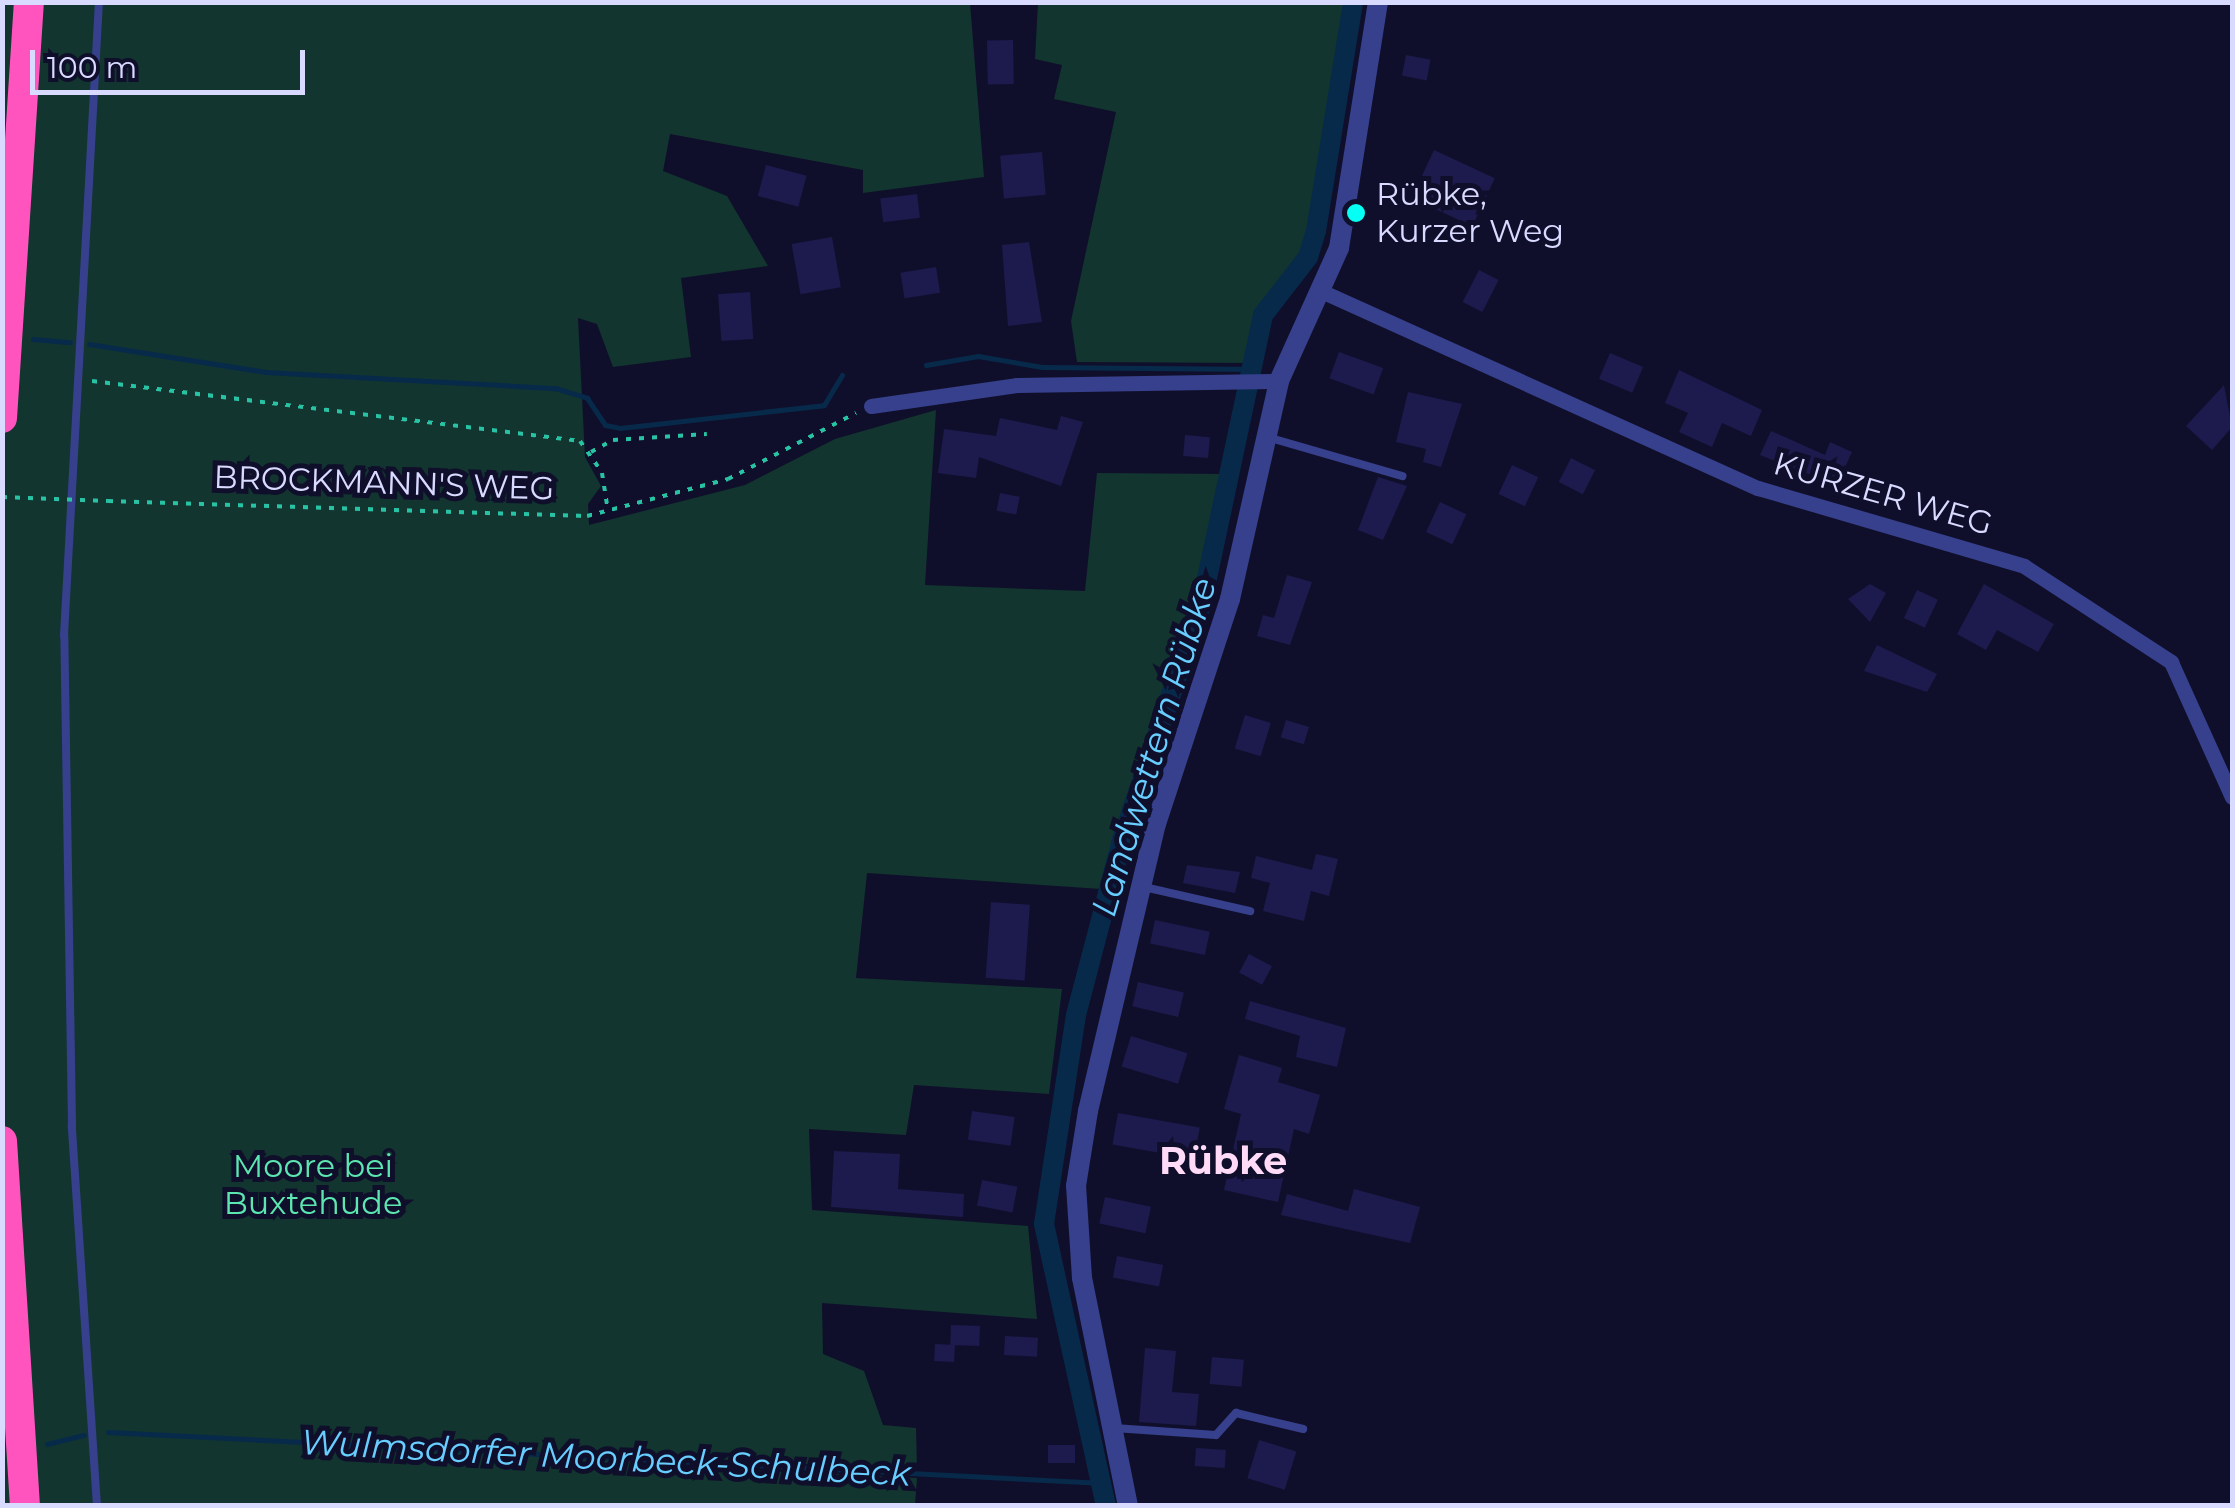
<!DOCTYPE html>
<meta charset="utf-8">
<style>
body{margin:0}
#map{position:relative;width:2235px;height:1508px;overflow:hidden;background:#100f2b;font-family:Montserrat,sans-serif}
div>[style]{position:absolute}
.green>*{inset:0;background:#12352f}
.stream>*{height:5px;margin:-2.5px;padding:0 2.5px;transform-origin:2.5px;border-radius:2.5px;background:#072a4b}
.canal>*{height:20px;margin:-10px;padding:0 10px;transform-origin:10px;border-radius:10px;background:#072a4b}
.building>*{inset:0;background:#1d1a4d;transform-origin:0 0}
.path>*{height:4px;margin-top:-2px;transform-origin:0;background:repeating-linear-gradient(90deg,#28c3a4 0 5px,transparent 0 13px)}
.service>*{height:8px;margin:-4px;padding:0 4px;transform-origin:4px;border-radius:4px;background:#37408c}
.minor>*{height:15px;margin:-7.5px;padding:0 7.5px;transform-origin:7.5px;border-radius:7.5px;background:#37408c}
.tertiary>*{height:20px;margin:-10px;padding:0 10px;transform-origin:10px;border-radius:10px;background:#37408c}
.motorway>*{height:30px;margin:-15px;padding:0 15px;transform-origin:15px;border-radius:15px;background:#ff54be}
.path-bridge>*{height:4px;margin-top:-2px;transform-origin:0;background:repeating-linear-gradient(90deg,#28c3a4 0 5px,transparent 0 13px)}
.dots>*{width:28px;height:28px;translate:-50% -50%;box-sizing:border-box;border:5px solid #100f2b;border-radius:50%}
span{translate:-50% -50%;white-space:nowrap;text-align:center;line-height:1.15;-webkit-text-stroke:10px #100f2b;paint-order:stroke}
.poi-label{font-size:32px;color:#d9daff}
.left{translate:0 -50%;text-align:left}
.street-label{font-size:32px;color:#d9daff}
.park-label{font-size:32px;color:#5ce7b1}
.water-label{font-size:35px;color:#67ceff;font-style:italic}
.quarter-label{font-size:38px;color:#ffdbf7;font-weight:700}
.frame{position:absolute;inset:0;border:5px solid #d9daff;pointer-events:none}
.scale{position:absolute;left:30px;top:50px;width:275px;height:45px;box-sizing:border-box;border:5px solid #d9daff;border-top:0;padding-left:12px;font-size:30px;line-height:35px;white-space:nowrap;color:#d9daff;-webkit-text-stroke:8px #100f2b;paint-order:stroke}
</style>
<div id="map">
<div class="green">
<div style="clip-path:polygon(3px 3px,970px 3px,984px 177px,863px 193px,863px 170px,670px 134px,663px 171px,727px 196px,768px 266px,681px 278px,691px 357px,613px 367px,597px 324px,578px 318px,585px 457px,601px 486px,588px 504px,589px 525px,745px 485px,835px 439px,936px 410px,925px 585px,1085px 591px,1097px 473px,1225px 474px,1162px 717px,1101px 889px,867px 873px,856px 978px,1062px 989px,1049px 1094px,914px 1085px,906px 1135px,809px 1129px,812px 1210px,1028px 1226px,1037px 1319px,822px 1303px,823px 1354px,864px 1371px,883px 1425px,916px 1428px,917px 1470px,638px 1455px,639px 1465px,917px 1478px,915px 1505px,3px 1506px)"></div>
<div style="clip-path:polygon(1038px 3px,1345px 3px,1311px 230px,1304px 254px,1259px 310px,1251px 363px,1077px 362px,1071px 321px,1116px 112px,1054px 99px,1062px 65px,1035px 59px)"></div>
</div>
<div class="stream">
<div style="left:33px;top:339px;width:37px;rotate:5deg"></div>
<div style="left:89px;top:344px;width:179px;rotate:9deg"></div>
<div style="left:266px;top:372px;width:289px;rotate:3.2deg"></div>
<div style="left:555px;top:388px;width:34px;rotate:17deg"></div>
<div style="left:587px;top:398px;width:32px;rotate:56deg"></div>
<div style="left:605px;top:425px;width:15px;rotate:11deg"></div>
<div style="left:620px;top:428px;width:205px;rotate:-6.4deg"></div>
<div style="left:824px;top:405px;width:35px;rotate:-59deg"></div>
<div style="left:926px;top:365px;width:53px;rotate:-9.8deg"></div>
<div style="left:978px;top:356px;width:65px;rotate:9.8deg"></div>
<div style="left:1042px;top:367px;width:215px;rotate:0.5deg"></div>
<div style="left:108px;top:1432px;width:996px;rotate:2.93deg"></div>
<div style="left:47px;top:1444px;width:38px;rotate:-14deg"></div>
</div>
<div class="canal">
<div style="left:1106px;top:1506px;width:289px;rotate:-102.4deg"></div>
<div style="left:1044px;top:1224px;width:211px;rotate:-81.3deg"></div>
<div style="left:1076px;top:1015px;width:181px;rotate:-75.3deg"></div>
<div style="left:1122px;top:840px;width:251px;rotate:-71.4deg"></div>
<div style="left:1202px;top:602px;width:293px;rotate:-78deg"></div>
<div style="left:1263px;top:315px;width:73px;rotate:-52.2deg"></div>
<div style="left:1308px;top:257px;width:27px;rotate:-73deg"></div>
<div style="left:1316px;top:231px;width:232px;rotate:-80.8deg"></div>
</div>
<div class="building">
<div style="left:1013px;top:40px;width:44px;height:26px;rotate:89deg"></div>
<div style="left:1406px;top:55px;width:25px;height:21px;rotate:11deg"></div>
<div style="left:1434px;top:150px;width:67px;height:53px;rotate:25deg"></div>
<div style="left:1042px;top:152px;width:43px;height:42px;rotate:85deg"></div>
<div style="left:766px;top:165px;width:42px;height:32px;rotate:15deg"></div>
<div style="left:917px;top:194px;width:24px;height:37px;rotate:83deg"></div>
<div style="left:832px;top:237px;width:51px;height:41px;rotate:80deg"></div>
<div style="clip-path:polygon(1029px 242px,1042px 322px,1008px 326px,1002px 245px)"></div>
<div style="left:936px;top:267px;width:26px;height:36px;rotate:81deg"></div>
<div style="left:1479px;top:270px;width:22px;height:36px;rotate:27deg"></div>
<div style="left:750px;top:292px;width:47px;height:32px;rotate:86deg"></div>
<div style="left:1339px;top:352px;width:47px;height:28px;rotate:20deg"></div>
<div style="left:1610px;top:353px;width:36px;height:28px;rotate:23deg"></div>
<div style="clip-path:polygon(1679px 370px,1762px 410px,1751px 436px,1722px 423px,1712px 447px,1679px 432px,1688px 413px,1665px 403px)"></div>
<div style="clip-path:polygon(2224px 385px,2232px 427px,2212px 450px,2186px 426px)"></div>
<div style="clip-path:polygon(1408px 392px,1462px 404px,1441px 467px,1423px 462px,1426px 449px,1396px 442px)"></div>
<div style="clip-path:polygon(1061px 416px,1083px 422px,1061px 486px,979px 457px,976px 478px,938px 473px,944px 429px,996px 436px,1000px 418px,1057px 430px)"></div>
<div style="clip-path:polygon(1771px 431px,1825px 455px,1830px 442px,1852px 452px,1837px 485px,1760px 455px)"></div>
<div style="left:1185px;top:435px;width:25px;height:21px;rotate:5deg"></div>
<div style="left:1571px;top:458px;width:27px;height:27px;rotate:27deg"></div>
<div style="left:1512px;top:465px;width:29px;height:32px;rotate:25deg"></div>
<div style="clip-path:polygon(1378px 477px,1407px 486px,1383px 540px,1358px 530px)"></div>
<div style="left:1000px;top:493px;width:20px;height:18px;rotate:11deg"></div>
<div style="left:1440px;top:502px;width:29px;height:33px;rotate:25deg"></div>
<div style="clip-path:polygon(1287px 575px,1312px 582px,1290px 645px,1257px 636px,1263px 615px,1274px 618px)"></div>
<div style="clip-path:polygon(1870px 584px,1886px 593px,1870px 622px,1848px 599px)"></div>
<div style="clip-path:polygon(1984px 584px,2054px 624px,2038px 652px,1997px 630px,1986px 650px,1957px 634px)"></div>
<div style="left:1917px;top:590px;width:23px;height:31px;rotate:25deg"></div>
<div style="clip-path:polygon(1877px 645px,1937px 674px,1927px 692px,1864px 671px)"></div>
<div style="left:1245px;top:715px;width:27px;height:35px;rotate:17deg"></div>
<div style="left:1286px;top:720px;width:24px;height:18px;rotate:17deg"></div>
<div style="clip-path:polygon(1316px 854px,1338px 859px,1329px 896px,1311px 891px,1304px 921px,1263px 911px,1270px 883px,1251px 878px,1256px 856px,1312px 870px)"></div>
<div style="clip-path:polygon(1187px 865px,1240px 872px,1235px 893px,1183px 883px)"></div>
<div style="left:991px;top:902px;width:39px;height:76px;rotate:4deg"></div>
<div style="left:1155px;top:920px;width:56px;height:24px;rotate:12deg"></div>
<div style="left:1249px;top:954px;width:26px;height:21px;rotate:28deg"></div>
<div style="left:1138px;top:982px;width:47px;height:25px;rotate:13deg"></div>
<div style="clip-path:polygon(1250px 1001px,1346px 1028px,1337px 1067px,1296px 1057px,1300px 1036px,1245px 1019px)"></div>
<div style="left:1131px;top:1036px;width:59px;height:32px;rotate:17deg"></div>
<div style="clip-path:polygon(1239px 1055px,1282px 1068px,1278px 1082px,1320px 1095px,1309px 1134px,1294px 1129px,1278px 1202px,1224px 1190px,1241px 1114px,1224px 1109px)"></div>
<div style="left:972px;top:1111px;width:43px;height:29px;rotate:8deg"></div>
<div style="left:1118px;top:1113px;width:83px;height:32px;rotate:10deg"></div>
<div style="clip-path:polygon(834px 1151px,900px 1154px,898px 1189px,964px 1194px,963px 1217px,831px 1207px)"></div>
<div style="left:982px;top:1180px;width:36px;height:26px;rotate:11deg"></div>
<div style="clip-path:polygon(1354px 1189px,1420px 1207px,1410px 1243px,1281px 1215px,1287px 1194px,1348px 1211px)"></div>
<div style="left:1105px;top:1197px;width:47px;height:27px;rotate:12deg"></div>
<div style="left:1117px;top:1256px;width:47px;height:22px;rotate:11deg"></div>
<div style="left:951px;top:1325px;width:29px;height:20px;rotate:2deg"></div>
<div style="left:1005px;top:1336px;width:33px;height:19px;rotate:3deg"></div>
<div style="left:935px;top:1344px;width:20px;height:17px;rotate:3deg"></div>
<div style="clip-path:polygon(1145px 1348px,1176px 1351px,1172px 1392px,1199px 1394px,1196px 1426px,1139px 1422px)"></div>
<div style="left:1212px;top:1357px;width:32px;height:27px;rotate:5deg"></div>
<div style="left:1259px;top:1440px;width:39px;height:40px;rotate:17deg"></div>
<div style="left:1048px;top:1445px;width:27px;height:18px"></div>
<div style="left:1196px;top:1448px;width:30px;height:18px;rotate:4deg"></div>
</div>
<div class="path">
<div style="left:92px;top:381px;width:492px;rotate:7deg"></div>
<div style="left:580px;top:441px;width:39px;rotate:55deg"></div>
<div style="left:602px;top:473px;width:38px;rotate:81deg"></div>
<div style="left:591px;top:452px;width:25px;rotate:-29deg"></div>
<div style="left:613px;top:440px;width:94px;rotate:-3.7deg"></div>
<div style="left:108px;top:501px;width:479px;rotate:1.8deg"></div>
<div style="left:587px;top:516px;width:146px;rotate:-14.7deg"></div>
<div style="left:728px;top:479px;width:144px;rotate:-27.3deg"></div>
</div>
<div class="service">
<div style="left:1267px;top:437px;width:141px;rotate:16.1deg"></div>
<div style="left:1144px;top:887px;width:109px;rotate:12.8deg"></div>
<div style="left:1114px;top:1428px;width:102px;rotate:3.9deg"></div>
<div style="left:1216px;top:1435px;width:30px;rotate:-48deg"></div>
<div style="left:1236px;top:1413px;width:69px;rotate:13.4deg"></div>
<div style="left:97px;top:1506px;width:382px;rotate:-93.8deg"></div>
<div style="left:72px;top:1125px;width:490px;rotate:-90.9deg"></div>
<div style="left:64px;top:635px;width:634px;rotate:-86.84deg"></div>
</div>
<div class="minor">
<div style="left:1321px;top:291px;width:479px;rotate:24.3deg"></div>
<div style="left:1758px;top:488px;width:277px;rotate:16.3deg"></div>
<div style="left:2024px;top:566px;width:176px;rotate:33.1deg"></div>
<div style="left:2171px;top:662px;width:148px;rotate:65.7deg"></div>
<div style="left:871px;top:406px;width:148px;rotate:-8.2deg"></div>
<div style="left:1017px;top:385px;width:262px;rotate:-0.9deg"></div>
</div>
<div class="tertiary">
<div style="left:1128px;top:1506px;width:233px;rotate:-101.4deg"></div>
<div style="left:1082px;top:1278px;width:92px;rotate:-93.7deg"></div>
<div style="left:1076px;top:1186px;width:76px;rotate:-80.9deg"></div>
<div style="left:1088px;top:1111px;width:295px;rotate:-76.7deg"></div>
<div style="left:1156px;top:824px;width:237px;rotate:-71.8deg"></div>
<div style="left:1230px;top:599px;width:223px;rotate:-77.3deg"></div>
<div style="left:1279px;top:381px;width:146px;rotate:-65.7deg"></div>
<div style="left:1339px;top:248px;width:249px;rotate:-81deg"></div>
</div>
<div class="motorway">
<div style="left:2px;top:418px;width:417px;rotate:-86.3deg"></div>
<div style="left:2px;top:1141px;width:366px;rotate:86.4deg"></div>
</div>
<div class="path-bridge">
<div style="left:2px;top:497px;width:106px;rotate:2.2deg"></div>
</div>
<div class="dots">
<div style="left:1356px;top:213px;background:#05fff4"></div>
</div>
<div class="poi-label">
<span class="left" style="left:1376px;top:213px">Rübke,<br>Kurzer Weg</span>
</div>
<div class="street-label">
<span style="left:384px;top:483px;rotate:2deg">BROCKMANN'S WEG</span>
<span style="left:1883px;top:494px;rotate:16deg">KURZER WEG</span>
</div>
<div class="park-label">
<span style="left:313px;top:1185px">Moore bei<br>Buxtehude</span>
</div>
<div class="water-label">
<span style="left:1154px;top:747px;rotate:-73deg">Landwettern Rübke</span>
<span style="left:606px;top:1458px;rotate:3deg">Wulmsdorfer Moorbeck-Schulbeck</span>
</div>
<div class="quarter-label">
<span style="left:1223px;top:1161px">Rübke</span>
</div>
<div class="frame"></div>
<div class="scale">100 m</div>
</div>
